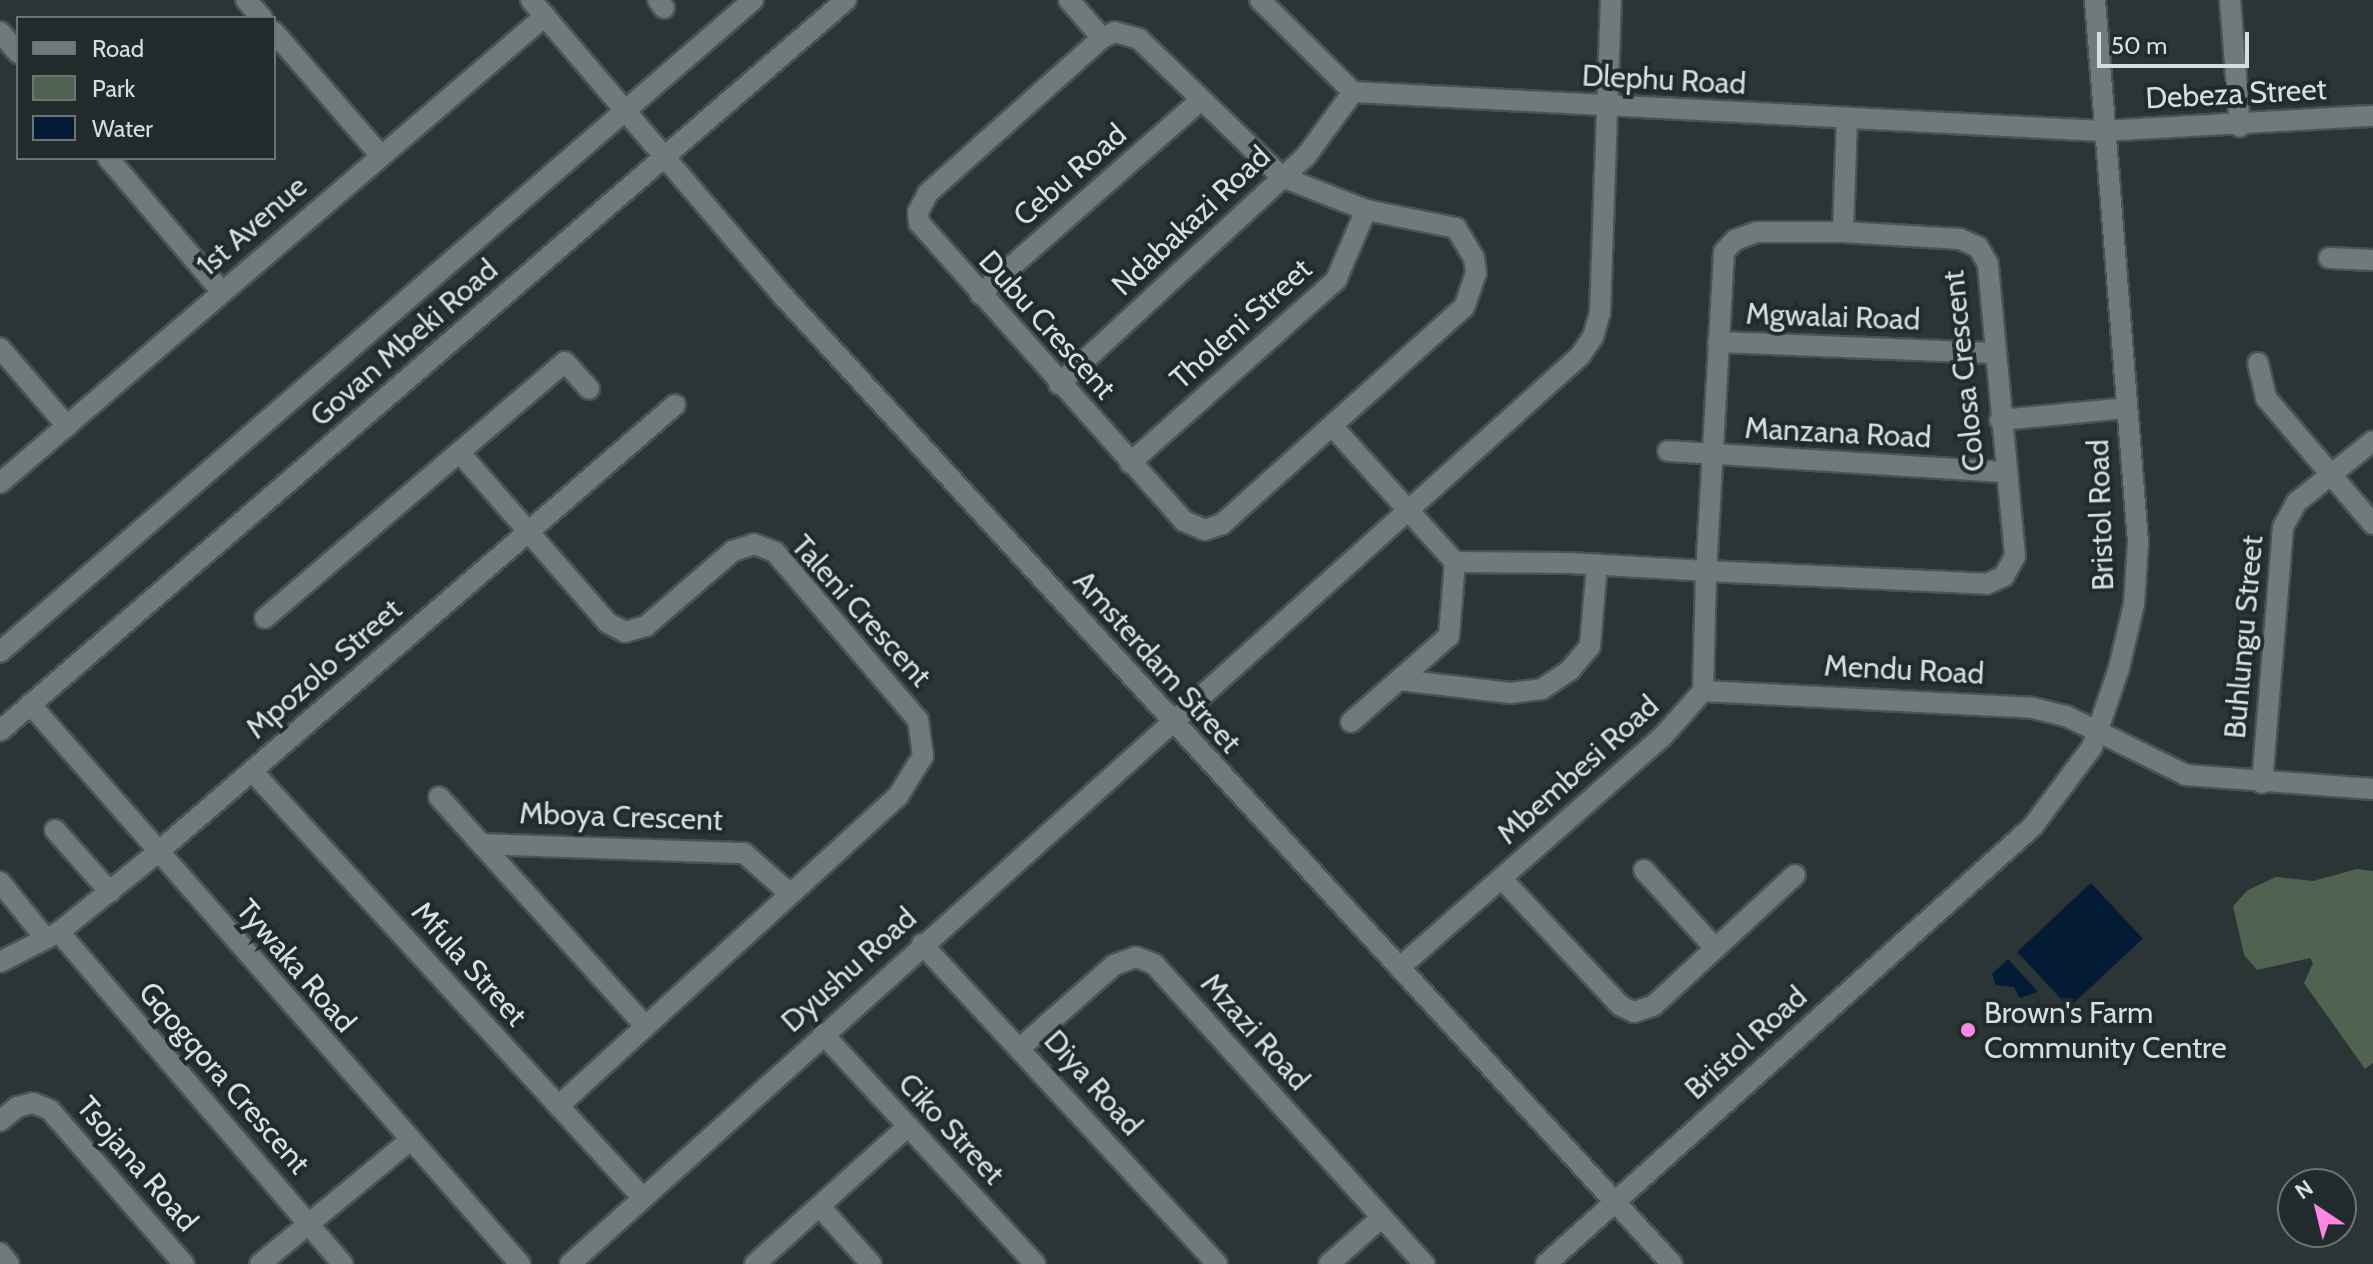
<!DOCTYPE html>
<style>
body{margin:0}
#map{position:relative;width:2373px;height:1264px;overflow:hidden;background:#2c3535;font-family:Cabin,sans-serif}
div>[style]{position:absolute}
.green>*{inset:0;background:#4f6350}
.water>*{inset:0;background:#041b36;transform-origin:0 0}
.roads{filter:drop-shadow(2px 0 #4b5253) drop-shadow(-2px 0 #4b5253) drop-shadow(0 2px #4b5253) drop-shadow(0 -2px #4b5253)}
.street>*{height:20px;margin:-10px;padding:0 10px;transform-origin:10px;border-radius:10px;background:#707a7a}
.secondary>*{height:20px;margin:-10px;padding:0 10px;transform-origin:10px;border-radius:10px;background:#707a7a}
.dots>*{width:22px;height:22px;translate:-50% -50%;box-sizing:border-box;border:4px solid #222b2b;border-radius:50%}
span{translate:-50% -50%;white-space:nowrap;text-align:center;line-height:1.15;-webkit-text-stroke:8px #222b2b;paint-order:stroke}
.street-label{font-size:30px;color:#d8dede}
.poi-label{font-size:30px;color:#d8dede}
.left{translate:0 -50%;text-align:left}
.legend{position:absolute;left:16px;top:16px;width:260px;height:144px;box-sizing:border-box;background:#222b2b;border:2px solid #6b7373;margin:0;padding:10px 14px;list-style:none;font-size:24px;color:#d8dede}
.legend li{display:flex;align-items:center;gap:16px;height:40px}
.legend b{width:40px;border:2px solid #6b7373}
.north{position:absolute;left:2277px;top:1168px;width:80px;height:80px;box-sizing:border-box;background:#222b2b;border:2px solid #6b7373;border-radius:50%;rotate:325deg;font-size:22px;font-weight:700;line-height:32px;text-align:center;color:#d8dede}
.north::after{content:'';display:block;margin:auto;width:28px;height:36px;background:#fd86e3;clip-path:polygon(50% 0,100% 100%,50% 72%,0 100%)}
.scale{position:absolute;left:2097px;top:32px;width:152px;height:36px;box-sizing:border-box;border:4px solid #d8dede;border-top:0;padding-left:10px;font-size:24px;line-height:28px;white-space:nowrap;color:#d8dede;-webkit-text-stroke:6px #222b2b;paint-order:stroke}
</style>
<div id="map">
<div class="green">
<div style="clip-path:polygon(2357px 869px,2373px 871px,2373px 1063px,2365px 1069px,2304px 983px,2313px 963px,2310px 958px,2257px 970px,2244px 955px,2233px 906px,2248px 890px,2276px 877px,2313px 881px)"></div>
</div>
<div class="water">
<div style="left:2091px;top:883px;width:76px;height:101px;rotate:47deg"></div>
<div style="clip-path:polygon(2008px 959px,2038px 992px,2020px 998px,2014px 987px,1996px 985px,1992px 974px)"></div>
</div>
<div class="roads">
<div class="street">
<div style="left:246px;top:0;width:24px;rotate:48deg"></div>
<div style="left:658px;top:0;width:10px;rotate:53deg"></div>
<div style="left:1069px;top:0;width:50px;rotate:49deg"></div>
<div style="left:1260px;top:0;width:131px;rotate:44.7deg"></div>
<div style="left:1353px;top:92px;width:750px;rotate:2.98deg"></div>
<div style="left:2102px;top:131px;width:271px;rotate:-3.2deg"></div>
<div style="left:2230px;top:0;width:127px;rotate:85.5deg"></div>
<div style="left:0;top:32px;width:28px;rotate:49deg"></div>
<div style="left:274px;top:32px;width:162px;rotate:49.2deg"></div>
<div style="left:1115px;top:32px;width:25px;rotate:16deg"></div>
<div style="left:1139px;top:39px;width:199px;rotate:44deg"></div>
<div style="left:1282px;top:177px;width:90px;rotate:21.4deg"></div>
<div style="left:1366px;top:210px;width:92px;rotate:11.3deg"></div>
<div style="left:1456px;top:228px;width:35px;rotate:59deg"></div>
<div style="left:1474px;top:258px;width:15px;rotate:82deg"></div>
<div style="left:1476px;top:273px;width:36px;rotate:109deg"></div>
<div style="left:1464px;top:307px;width:325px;rotate:138.1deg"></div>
<div style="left:1222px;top:524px;width:18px;rotate:161deg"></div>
<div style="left:1205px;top:530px;width:23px;rotate:-157deg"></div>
<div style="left:1184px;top:521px;width:399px;rotate:-131.6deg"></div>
<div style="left:919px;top:223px;width:11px;rotate:-95deg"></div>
<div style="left:918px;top:212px;width:21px;rotate:-62deg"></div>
<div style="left:928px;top:193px;width:233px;rotate:-41.7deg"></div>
<div style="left:1102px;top:38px;width:14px;rotate:-25deg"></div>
<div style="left:108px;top:158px;width:176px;rotate:49.6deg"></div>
<div style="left:1843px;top:232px;width:113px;rotate:-88deg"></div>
<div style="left:2329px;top:258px;width:44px;rotate:2.6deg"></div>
<div style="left:980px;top:294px;width:293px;rotate:-41.3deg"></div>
<div style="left:1718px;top:342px;width:276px;rotate:2.3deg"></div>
<div style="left:0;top:348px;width:103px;rotate:49.3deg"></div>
<div style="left:2258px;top:363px;width:36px;rotate:77deg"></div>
<div style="left:2266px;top:398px;width:165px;rotate:49.7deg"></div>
<div style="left:1059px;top:384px;width:336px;rotate:-42.7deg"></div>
<div style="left:1306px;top:156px;width:79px;rotate:-53.7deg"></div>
<div style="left:2000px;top:420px;width:127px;rotate:-5.4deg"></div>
<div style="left:1333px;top:427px;width:182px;rotate:47.9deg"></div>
<div style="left:1455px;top:562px;width:114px;rotate:0.5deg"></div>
<div style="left:1569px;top:563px;width:137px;rotate:3.3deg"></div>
<div style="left:1706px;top:571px;width:281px;rotate:2.6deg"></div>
<div style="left:1987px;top:584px;width:19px;rotate:-25deg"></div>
<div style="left:2004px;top:576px;width:23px;rotate:-61deg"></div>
<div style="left:2015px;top:556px;width:293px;rotate:-95.3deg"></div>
<div style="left:1988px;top:264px;width:20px;rotate:-120deg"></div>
<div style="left:1978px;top:247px;width:20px;rotate:-156deg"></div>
<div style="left:1960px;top:239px;width:117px;rotate:-176.6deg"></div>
<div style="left:1843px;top:232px;width:86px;rotate:180deg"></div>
<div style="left:1757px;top:232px;width:23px;rotate:160deg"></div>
<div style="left:1735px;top:240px;width:16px;rotate:133deg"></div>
<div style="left:1724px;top:252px;width:320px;rotate:93.2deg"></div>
<div style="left:1706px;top:571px;width:120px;rotate:91.4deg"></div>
<div style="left:1703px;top:691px;width:60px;rotate:131.6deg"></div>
<div style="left:1663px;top:736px;width:351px;rotate:138.7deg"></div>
<div style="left:1668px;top:451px;width:338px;rotate:3.6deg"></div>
<div style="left:460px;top:453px;width:225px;rotate:49deg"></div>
<div style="left:608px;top:623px;width:19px;rotate:28deg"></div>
<div style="left:625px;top:632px;width:22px;rotate:-16deg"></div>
<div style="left:646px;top:626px;width:115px;rotate:-40.8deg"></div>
<div style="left:733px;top:551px;width:22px;rotate:-18deg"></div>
<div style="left:754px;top:544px;width:22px;rotate:21deg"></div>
<div style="left:775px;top:552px;width:221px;rotate:49.6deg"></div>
<div style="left:918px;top:720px;width:36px;rotate:82deg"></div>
<div style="left:923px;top:756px;width:47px;rotate:122deg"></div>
<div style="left:898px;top:796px;width:460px;rotate:137.6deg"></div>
<div style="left:1130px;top:463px;width:276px;rotate:-41.6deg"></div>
<div style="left:1336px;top:280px;width:76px;rotate:-66.8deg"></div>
<div style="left:0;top:483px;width:718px;rotate:-40.59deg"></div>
<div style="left:265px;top:618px;width:394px;rotate:-40.5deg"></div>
<div style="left:565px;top:362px;width:36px;rotate:48deg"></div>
<div style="left:1400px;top:680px;width:111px;rotate:6.7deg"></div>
<div style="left:1510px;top:693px;width:32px;rotate:-7deg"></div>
<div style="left:1542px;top:689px;width:34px;rotate:-34deg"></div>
<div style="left:1570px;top:670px;width:31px;rotate:-50deg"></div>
<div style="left:1590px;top:646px;width:82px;rotate:-85.1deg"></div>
<div style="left:1703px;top:691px;width:330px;rotate:2.9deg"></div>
<div style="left:2033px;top:708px;width:34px;rotate:14deg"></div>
<div style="left:2066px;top:716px;width:134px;rotate:26.2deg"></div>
<div style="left:2186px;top:775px;width:188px;rotate:4.3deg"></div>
<div style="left:30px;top:704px;width:744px;rotate:48.81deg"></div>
<div style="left:1351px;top:722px;width:130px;rotate:-41.3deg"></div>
<div style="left:1449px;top:636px;width:74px;rotate:-85.4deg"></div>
<div style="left:252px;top:771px;width:578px;rotate:47.53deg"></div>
<div style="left:2262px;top:783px;width:257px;rotate:-85.3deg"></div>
<div style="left:2283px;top:527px;width:29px;rotate:-61deg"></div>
<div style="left:2297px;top:502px;width:97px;rotate:-38.8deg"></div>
<div style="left:439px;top:797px;width:308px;rotate:48deg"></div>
<div style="left:55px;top:830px;width:83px;rotate:48.4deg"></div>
<div style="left:483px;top:844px;width:261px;rotate:2deg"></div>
<div style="left:744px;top:853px;width:60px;rotate:41.6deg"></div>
<div style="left:1644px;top:870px;width:105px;rotate:47.7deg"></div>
<div style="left:1502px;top:879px;width:174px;rotate:46.9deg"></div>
<div style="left:1621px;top:1006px;width:14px;rotate:25deg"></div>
<div style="left:1634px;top:1012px;width:20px;rotate:-18deg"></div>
<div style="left:1653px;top:1006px;width:193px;rotate:-42.7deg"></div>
<div style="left:0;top:882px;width:73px;rotate:51.1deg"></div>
<div style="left:59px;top:932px;width:437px;rotate:49.5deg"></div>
<div style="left:922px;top:944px;width:435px;rotate:47.3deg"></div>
<div style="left:0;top:962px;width:66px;rotate:-27deg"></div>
<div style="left:59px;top:932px;width:126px;rotate:-38.9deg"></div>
<div style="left:157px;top:853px;width:685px;rotate:-40.86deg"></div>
<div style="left:823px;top:1034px;width:313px;rotate:47.3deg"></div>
<div style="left:1020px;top:1048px;width:125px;rotate:-41.4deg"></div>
<div style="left:1114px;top:965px;width:23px;rotate:-20deg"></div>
<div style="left:1136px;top:957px;width:19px;rotate:21deg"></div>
<div style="left:1154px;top:964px;width:404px;rotate:48deg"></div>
<div style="left:0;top:1121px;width:22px;rotate:-39deg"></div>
<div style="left:17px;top:1107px;width:16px;rotate:-14deg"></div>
<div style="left:33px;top:1103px;width:18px;rotate:22deg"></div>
<div style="left:50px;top:1110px;width:204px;rotate:49deg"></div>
<div style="left:821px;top:1208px;width:75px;rotate:48.2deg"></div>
<div style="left:0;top:1253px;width:14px;rotate:51deg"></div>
<div style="left:260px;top:1264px;width:193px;rotate:-39.5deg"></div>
<div style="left:570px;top:1264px;width:1358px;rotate:-41.96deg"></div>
<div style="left:1580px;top:356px;width:23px;rotate:-56deg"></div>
<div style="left:1593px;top:337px;width:25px;rotate:-74deg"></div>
<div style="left:1600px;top:313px;width:313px;rotate:-88deg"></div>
<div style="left:755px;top:1264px;width:206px;rotate:-42deg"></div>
<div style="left:1329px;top:1264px;width:69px;rotate:-41.5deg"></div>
<div style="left:1546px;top:1264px;width:655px;rotate:-41.97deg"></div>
<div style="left:2033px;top:826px;width:99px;rotate:-53.2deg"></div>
<div style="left:2092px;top:747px;width:83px;rotate:-71.1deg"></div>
<div style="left:2119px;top:668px;width:66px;rotate:-76.8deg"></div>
<div style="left:2134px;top:604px;width:62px;rotate:-86.3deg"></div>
<div style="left:2138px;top:542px;width:544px;rotate:-94.54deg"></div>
</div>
<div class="secondary">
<div style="left:531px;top:0;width:390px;rotate:49.6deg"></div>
<div style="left:784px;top:297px;width:1313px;rotate:47.44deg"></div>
<div style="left:0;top:652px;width:996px;rotate:-40.89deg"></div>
<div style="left:0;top:731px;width:1118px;rotate:-40.83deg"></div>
</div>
</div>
<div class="dots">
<div style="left:1968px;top:1030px;background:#fd86e3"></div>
</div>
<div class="street-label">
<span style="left:1664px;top:80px;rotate:3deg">Dlephu Road</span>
<span style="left:2236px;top:94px;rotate:-3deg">Debeza Street</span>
<span style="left:1070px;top:175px;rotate:-41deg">Cebu Road</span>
<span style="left:1191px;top:221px;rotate:-43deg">Ndabakazi Road</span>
<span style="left:252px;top:226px;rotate:-41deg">1st Avenue</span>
<span style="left:1833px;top:317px;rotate:2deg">Mgwalai Road</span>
<span style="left:1241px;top:324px;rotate:-42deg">Tholeni Street</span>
<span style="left:1047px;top:325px;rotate:48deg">Dubu Crescent</span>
<span style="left:404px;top:343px;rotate:-41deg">Govan Mbeki Road</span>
<span style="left:1964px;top:371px;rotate:-96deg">Colosa Crescent</span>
<span style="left:1838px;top:433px;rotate:3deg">Manzana Road</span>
<span style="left:2101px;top:515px;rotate:-92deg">Bristol Road</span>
<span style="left:861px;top:611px;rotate:48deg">Taleni Crescent</span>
<span style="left:2244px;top:637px;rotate:-85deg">Buhlungu Street</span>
<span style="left:1157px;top:662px;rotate:48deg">Amsterdam Street</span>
<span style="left:324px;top:669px;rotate:-41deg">Mpozolo Street</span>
<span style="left:1904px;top:670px;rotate:3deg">Mendu Road</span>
<span style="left:1578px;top:770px;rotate:-42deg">Mbembesi Road</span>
<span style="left:621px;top:817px;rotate:2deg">Mboya Crescent</span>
<span style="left:469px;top:964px;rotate:48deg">Mfula Street</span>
<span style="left:296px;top:966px;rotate:49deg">Tywaka Road</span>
<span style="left:849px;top:970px;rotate:-42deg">Dyushu Road</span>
<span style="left:1255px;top:1032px;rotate:48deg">Mzazi Road</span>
<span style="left:1746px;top:1043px;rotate:-42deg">Bristol Road</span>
<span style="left:224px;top:1078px;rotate:49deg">Gqogqora Crescent</span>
<span style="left:1093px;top:1083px;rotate:48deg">Diya Road</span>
<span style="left:951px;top:1129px;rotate:47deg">Ciko Street</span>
<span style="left:137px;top:1164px;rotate:49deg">Tsojana Road</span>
</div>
<div class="poi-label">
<span class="left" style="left:1984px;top:1030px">Brown's Farm<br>Community Centre</span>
</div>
<ul class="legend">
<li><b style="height:10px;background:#707a7a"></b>Road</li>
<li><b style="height:22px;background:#4f6350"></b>Park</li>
<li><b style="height:22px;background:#041b36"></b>Water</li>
</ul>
<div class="north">N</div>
<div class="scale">50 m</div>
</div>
